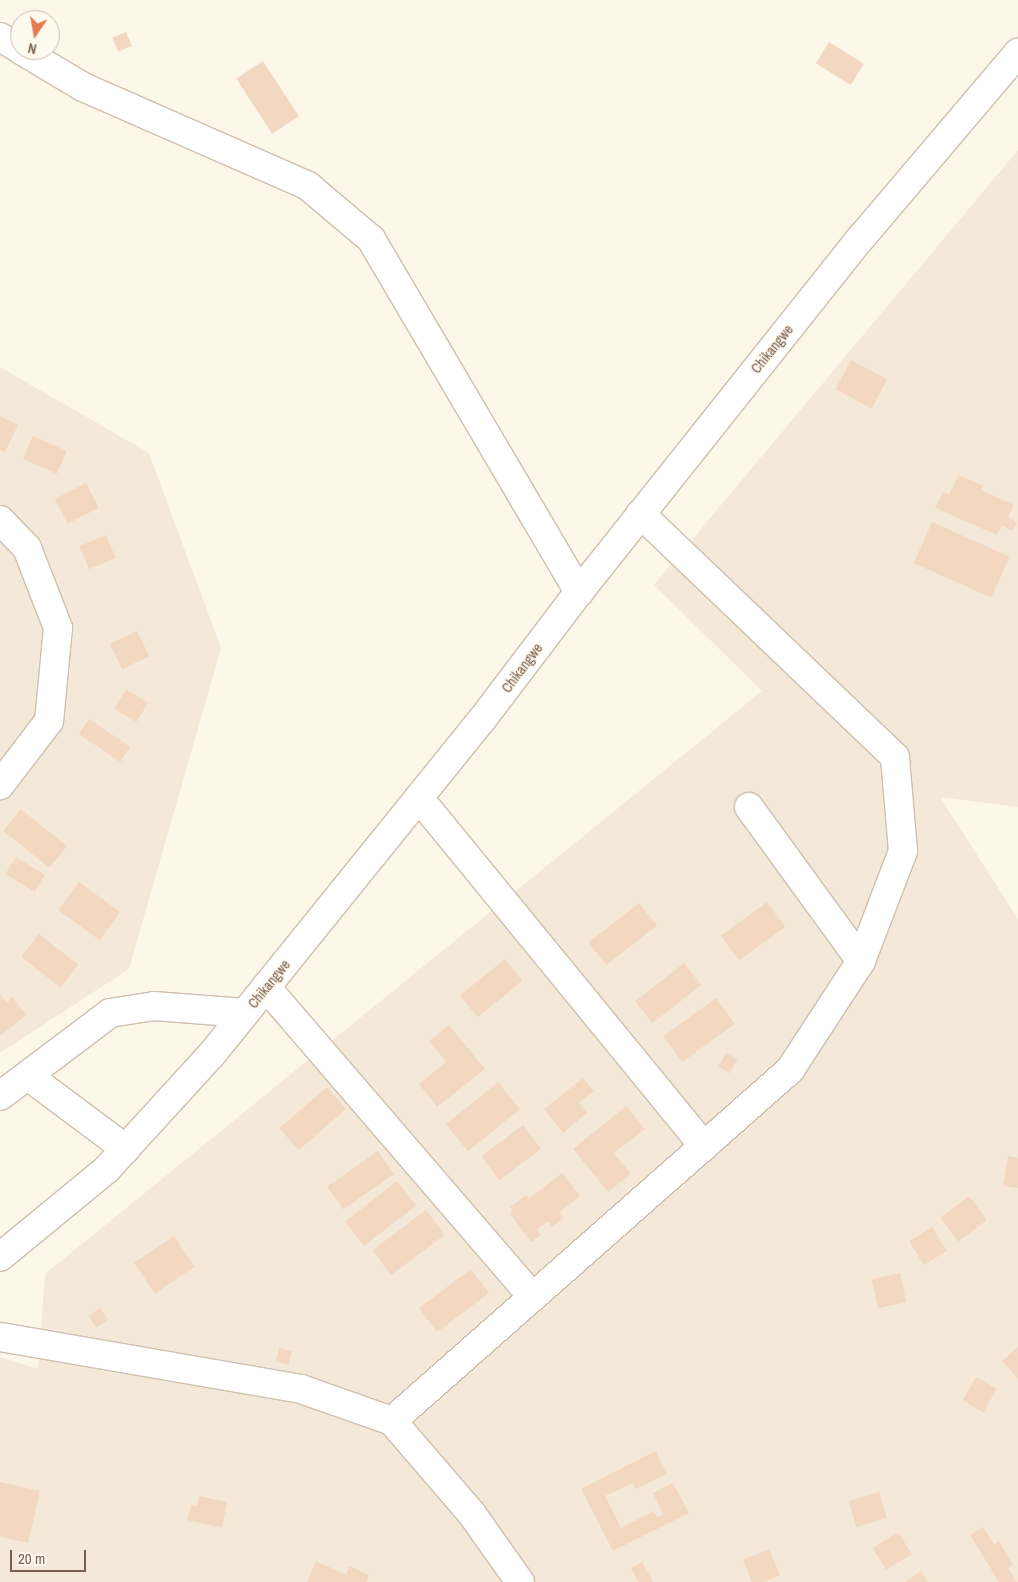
<!DOCTYPE html>
<style>
body{margin:0}
#map{position:relative;width:1018px;height:1582px;overflow:hidden;background:#fdf7ea;font-family:"Archivo Narrow",sans-serif}
div>[style]{position:absolute}
.residential>*{inset:0;background:#f4e9d8}
.building>*{inset:0;background:#f2d8c1;transform-origin:0 0}
.roads{filter:drop-shadow(1px 0 #cfbfae) drop-shadow(-1px 0 #cfbfae) drop-shadow(0 1px #cfbfae) drop-shadow(0 -1px #cfbfae)}
.minor>*{height:28px;margin:-14px;padding:0 14px;transform-origin:14px;border-radius:14px;background:#fff}
span{translate:-50% -50%;white-space:nowrap;text-align:center;line-height:1.15;-webkit-text-stroke:4px #fffaf0;paint-order:stroke}
.street-label{font-size:14px;color:#785f4c}
.north{position:absolute;left:10px;top:10px;width:50px;height:50px;box-sizing:border-box;background:#fffaf0;border:1px solid #c9bcae;border-radius:50%;rotate:192deg;font-size:14px;font-weight:700;line-height:20px;text-align:center;color:#785f4c}
.north::after{content:'';display:block;margin:auto;width:18px;height:22px;background:#e57c50;clip-path:polygon(50% 0,100% 100%,50% 72%,0 100%)}
.scale{position:absolute;left:10px;top:1550px;width:76px;height:22px;box-sizing:border-box;border:2px solid #785f4c;border-top:0;padding-left:6px;font-size:15px;line-height:18px;white-space:nowrap;color:#785f4c;-webkit-text-stroke:4px #fffaf0;paint-order:stroke}
</style>
<div id="map">
<div class="residential">
<div style="clip-path:polygon(1018px 150px,1018px 807px,940px 797px,1018px 919px,1018px 1582px,0 1582px,0 1357px,38px 1369px,45px 1274px,762px 691px,654px 585px)"></div>
<div style="clip-path:polygon(0 367px,149px 453px,221px 648px,129px 969px,0 1053px)"></div>
</div>
<div class="building">
<div style="left:126px;top:32px;width:15px;height:15px;rotate:67deg"></div>
<div style="left:829px;top:42px;width:41px;height:25px;rotate:32deg"></div>
<div style="left:263px;top:61px;width:66px;height:32px;rotate:57deg"></div>
<div style="left:851px;top:360px;width:41px;height:33px;rotate:28deg"></div>
<div style="clip-path:polygon(0 416px,18px 425px,5px 452px,0 450px)"></div>
<div style="left:33px;top:436px;width:37px;height:25px;rotate:24deg"></div>
<div style="clip-path:polygon(958px 475px,983px 486px,981px 490px,1014px 505px,1008px 517px,1017px 522px,1013px 531px,1002px 526px,997px 535px,935px 508px,943px 492px,949px 495px)"></div>
<div style="left:86px;top:483px;width:28px;height:35px;rotate:63deg"></div>
<div style="left:932px;top:522px;width:85px;height:45px;rotate:24deg"></div>
<div style="left:106px;top:535px;width:25px;height:29px;rotate:67deg"></div>
<div style="left:137px;top:631px;width:28px;height:30px;rotate:64deg"></div>
<div style="left:126px;top:689px;width:26px;height:23px;rotate:31deg"></div>
<div style="left:89px;top:719px;width:50px;height:18px;rotate:34deg"></div>
<div style="left:21px;top:809px;width:59px;height:28px;rotate:39deg"></div>
<div style="left:16px;top:857px;width:34px;height:20px;rotate:32deg"></div>
<div style="left:79px;top:882px;width:51px;height:35px;rotate:36deg"></div>
<div style="left:767px;top:902px;width:31px;height:57px;rotate:54deg"></div>
<div style="left:639px;top:903px;width:29px;height:64px;rotate:52deg"></div>
<div style="left:39px;top:934px;width:50px;height:29px;rotate:38deg"></div>
<div style="left:505px;top:959px;width:28px;height:58px;rotate:51deg"></div>
<div style="left:684px;top:963px;width:28px;height:62px;rotate:52deg"></div>
<div style="clip-path:polygon(0 994px,7px 1002px,12px 997px,26px 1015px,0 1036px)"></div>
<div style="left:716px;top:998px;width:32px;height:65px;rotate:54deg"></div>
<div style="clip-path:polygon(449px 1025px,485px 1069px,437px 1107px,419px 1084px,446px 1062px,429px 1041px)"></div>
<div style="left:726px;top:1053px;width:13px;height:16px;rotate:29deg"></div>
<div style="clip-path:polygon(583px 1078px,594px 1091px,579px 1103px,587px 1113px,563px 1133px,544px 1109px)"></div>
<div style="left:498px;top:1082px;width:35px;height:67px;rotate:51deg"></div>
<div style="left:327px;top:1087px;width:29px;height:63px;rotate:49deg"></div>
<div style="clip-path:polygon(626px 1106px,645px 1129px,614px 1153px,631px 1174px,608px 1192px,573px 1149px)"></div>
<div style="left:523px;top:1125px;width:30px;height:52px;rotate:53deg"></div>
<div style="left:378px;top:1151px;width:28px;height:62px;rotate:55deg"></div>
<div style="clip-path:polygon(1008px 1156px,1018px 1158px,1018px 1188px,1003px 1186px)"></div>
<div style="clip-path:polygon(562px 1173px,580px 1196px,560px 1212px,564px 1218px,552px 1227px,548px 1221px,537px 1230px,541px 1235px,531px 1242px,510px 1214px,513px 1211px,510px 1207px,526px 1195px,529px 1199px)"></div>
<div style="left:397px;top:1181px;width:31px;height:66px;rotate:52deg"></div>
<div style="left:969px;top:1196px;width:30px;height:36px;rotate:53deg"></div>
<div style="left:426px;top:1210px;width:31px;height:67px;rotate:53deg"></div>
<div style="left:932px;top:1227px;width:28px;height:27px;rotate:58deg"></div>
<div style="left:174px;top:1236px;width:37px;height:48px;rotate:56deg"></div>
<div style="left:471px;top:1269px;width:30px;height:65px;rotate:53deg"></div>
<div style="left:900px;top:1273px;width:30px;height:29px;rotate:78deg"></div>
<div style="left:100px;top:1308px;width:14px;height:14px;rotate:56deg"></div>
<div style="clip-path:polygon(1018px 1347px,1018px 1379px,1002px 1361px)"></div>
<div style="left:279px;top:1348px;width:13px;height:14px;rotate:13deg"></div>
<div style="left:976px;top:1377px;width:24px;height:27px;rotate:30deg"></div>
<div style="clip-path:polygon(656px 1451px,667px 1474px,636px 1489px,633px 1483px,605px 1496px,621px 1528px,654px 1511px,657px 1517px,663px 1514px,653px 1493px,673px 1483px,689px 1513px,613px 1551px,581px 1489px)"></div>
<div style="clip-path:polygon(0 1482px,40px 1491px,28px 1543px,0 1537px)"></div>
<div style="left:879px;top:1492px;width:27px;height:32px;rotate:73deg"></div>
<div style="clip-path:polygon(199px 1496px,227px 1502px,222px 1528px,187px 1520px,191px 1505px,197px 1506px)"></div>
<div style="clip-path:polygon(983px 1527px,994px 1544px,999px 1541px,1013px 1565px,1008px 1568px,1017px 1582px,999px 1582px,970px 1535px)"></div>
<div style="left:898px;top:1532px;width:26px;height:30px;rotate:58deg"></div>
<div style="clip-path:polygon(769px 1549px,780px 1575px,763px 1582px,752px 1582px,743px 1560px)"></div>
<div style="clip-path:polygon(316px 1561px,346px 1575px,349px 1566px,369px 1575px,366px 1582px,307px 1582px)"></div>
<div style="clip-path:polygon(642px 1562px,653px 1582px,639px 1582px,631px 1568px)"></div>
<div style="clip-path:polygon(921px 1571px,928px 1582px,905px 1582px)"></div>
</div>
<div class="roads">
<div class="minor">
<div style="left:0;top:37px;width:23px;rotate:31deg"></div>
<div style="left:21px;top:50px;width:72px;rotate:30.8deg"></div>
<div style="left:83px;top:87px;width:246px;rotate:23.7deg"></div>
<div style="left:308px;top:186px;width:82px;rotate:40.1deg"></div>
<div style="left:371px;top:239px;width:410px;rotate:59.5deg"></div>
<div style="left:0;top:520px;width:39px;rotate:46deg"></div>
<div style="left:27px;top:548px;width:86px;rotate:68.8deg"></div>
<div style="left:58px;top:628px;width:93px;rotate:95.5deg"></div>
<div style="left:49px;top:721px;width:81px;rotate:127.4deg"></div>
<div style="left:419px;top:798px;width:450px;rotate:50.7deg"></div>
<div style="left:749px;top:807px;width:190px;rotate:54deg"></div>
<div style="left:266px;top:987px;width:409px;rotate:49.3deg"></div>
<div style="left:28px;top:1076px;width:122px;rotate:36.7deg"></div>
<div style="left:0;top:1096px;width:138px;rotate:-37deg"></div>
<div style="left:110px;top:1013px;width:45px;rotate:-9deg"></div>
<div style="left:154px;top:1006px;width:91px;rotate:4.4deg"></div>
<div style="left:0;top:1257px;width:137px;rotate:-39.4deg"></div>
<div style="left:106px;top:1170px;width:157px;rotate:-47.6deg"></div>
<div style="left:212px;top:1054px;width:428px;rotate:-51.1deg"></div>
<div style="left:481px;top:721px;width:162px;rotate:-52.8deg"></div>
<div style="left:579px;top:592px;width:453px;rotate:-51.5deg"></div>
<div style="left:861px;top:238px;width:243px;rotate:-49.7deg"></div>
<div style="left:0;top:1337px;width:305px;rotate:9.8deg"></div>
<div style="left:301px;top:1389px;width:96px;rotate:19.4deg"></div>
<div style="left:392px;top:1421px;width:123px;rotate:49.3deg"></div>
<div style="left:472px;top:1514px;width:83px;rotate:54.8deg"></div>
<div style="left:392px;top:1421px;width:531px;rotate:-41.41deg"></div>
<div style="left:790px;top:1070px;width:130px;rotate:-56.9deg"></div>
<div style="left:861px;top:961px;width:118px;rotate:-69.1deg"></div>
<div style="left:903px;top:851px;width:94px;rotate:-94.9deg"></div>
<div style="left:895px;top:757px;width:352px;rotate:-136.3deg"></div>
</div>
</div>
<div class="street-label">
<span style="left:772px;top:349px;rotate:-51deg">Chikangwe</span>
<span style="left:522px;top:668px;rotate:-53deg">Chikangwe</span>
<span style="left:269px;top:984px;rotate:-51deg">Chikangwe</span>
</div>
<div class="north">N</div>
<div class="scale">20 m</div>
</div>
